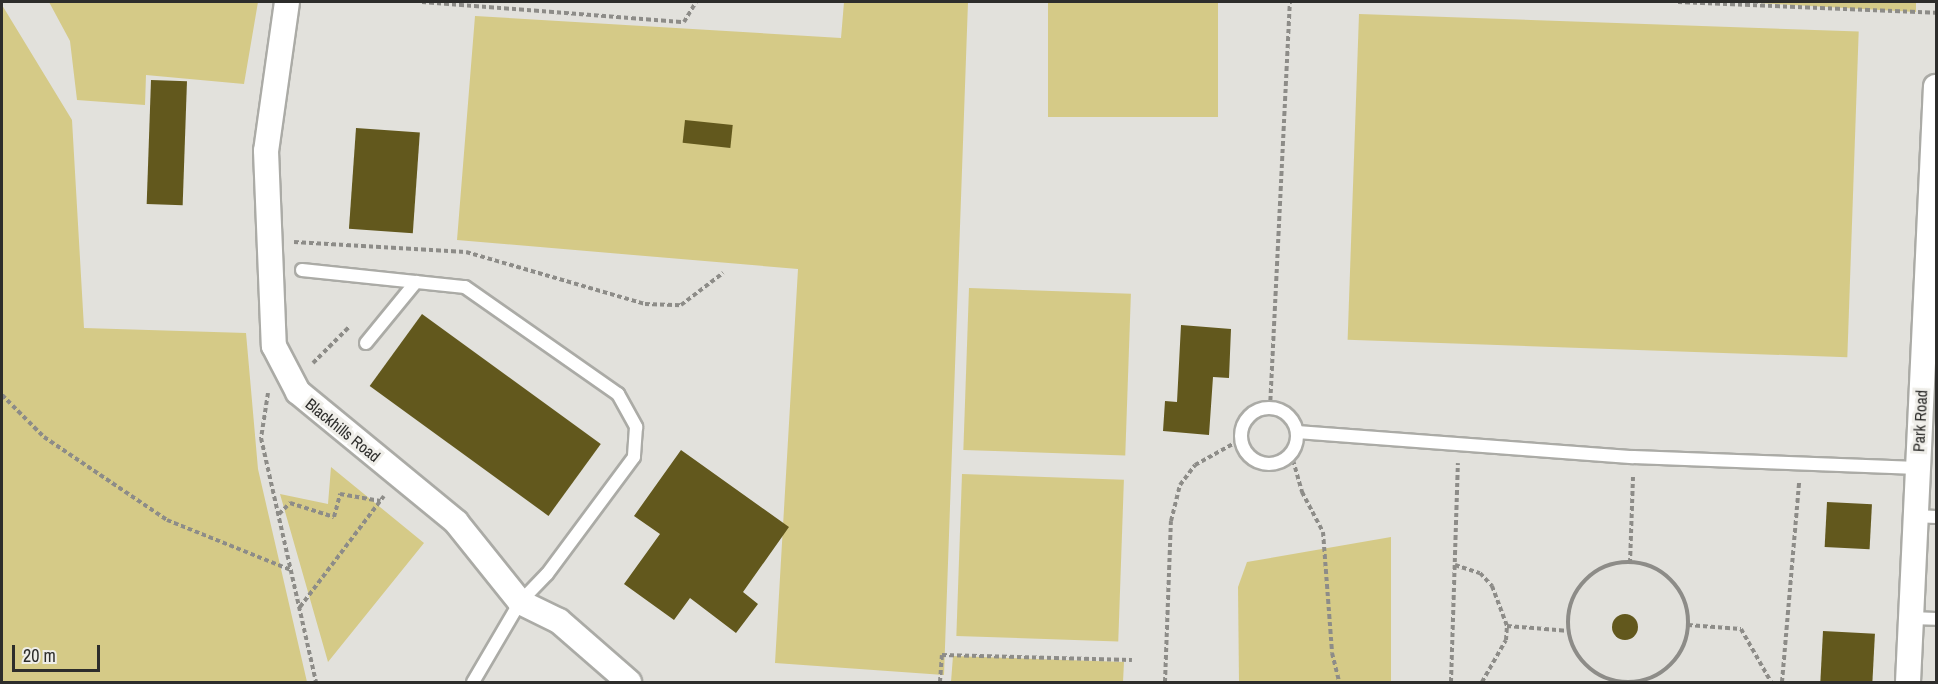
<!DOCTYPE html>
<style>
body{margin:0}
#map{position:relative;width:1938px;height:684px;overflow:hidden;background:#e2e1dc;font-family:"Archivo Narrow",sans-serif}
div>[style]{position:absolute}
.green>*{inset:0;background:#d5ca87;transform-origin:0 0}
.building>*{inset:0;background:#62581d;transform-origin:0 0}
.round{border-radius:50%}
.path>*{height:4px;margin-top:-2px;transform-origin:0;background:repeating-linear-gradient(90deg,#8d8c88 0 4.5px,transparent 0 7.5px)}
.path>.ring{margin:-2px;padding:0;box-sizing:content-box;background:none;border:4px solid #8d8c88;border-radius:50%}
.roads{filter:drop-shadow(2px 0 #ababa6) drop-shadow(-2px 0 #ababa6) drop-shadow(0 2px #ababa6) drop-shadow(0 -2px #ababa6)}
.lane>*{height:12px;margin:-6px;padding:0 6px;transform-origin:6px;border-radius:6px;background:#fff}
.lane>.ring{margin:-6px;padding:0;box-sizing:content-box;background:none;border:12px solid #fff;border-radius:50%}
.street>*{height:24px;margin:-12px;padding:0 12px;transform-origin:12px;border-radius:12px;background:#fff}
span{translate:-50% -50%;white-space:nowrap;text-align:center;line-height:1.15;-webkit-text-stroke:6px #efeee9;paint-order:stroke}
.street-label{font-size:16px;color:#2d2d2b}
.frame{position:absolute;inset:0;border:3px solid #2d2d2b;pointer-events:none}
.scale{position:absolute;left:12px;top:645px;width:88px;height:27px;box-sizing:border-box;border:3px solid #2d2d2b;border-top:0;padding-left:8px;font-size:18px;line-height:21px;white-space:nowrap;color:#2d2d2b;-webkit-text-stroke:4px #efeee9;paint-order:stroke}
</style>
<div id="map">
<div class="green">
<div style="clip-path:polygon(49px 2px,258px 2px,244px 84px,146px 75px,145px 105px,77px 100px,70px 41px)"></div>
<div style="clip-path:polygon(844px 2px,968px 2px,944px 675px,775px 663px,798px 269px,457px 240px,475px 16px,841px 38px)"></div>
<div style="left:1048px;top:2px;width:170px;height:115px"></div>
<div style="clip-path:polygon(1739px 2px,1916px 2px,1916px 12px)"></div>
<div style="clip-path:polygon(2px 5px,72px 120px,84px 328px,246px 333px,258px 469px,307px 682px,2px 682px)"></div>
<div style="left:1359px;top:14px;width:500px;height:326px;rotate:2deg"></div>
<div style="left:969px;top:288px;width:162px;height:162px;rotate:2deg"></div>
<div style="clip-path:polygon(331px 467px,424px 543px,328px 662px,280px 494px,328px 504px)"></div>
<div style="left:962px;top:474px;width:162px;height:162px;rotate:2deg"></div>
<div style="clip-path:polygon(1391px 537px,1391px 682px,1239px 682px,1238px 587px,1247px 562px)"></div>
<div style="clip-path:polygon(953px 656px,1124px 662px,1123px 682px,951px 682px)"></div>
</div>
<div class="building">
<div style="left:151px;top:80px;width:36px;height:124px;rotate:2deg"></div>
<div style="left:685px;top:120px;width:48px;height:23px;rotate:6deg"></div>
<div style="left:356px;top:128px;width:64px;height:101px;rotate:4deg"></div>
<div style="left:422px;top:314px;width:221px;height:89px;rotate:36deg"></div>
<div style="clip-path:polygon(1181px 325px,1231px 329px,1229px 378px,1213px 377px,1209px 435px,1163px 431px,1165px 401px,1177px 402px)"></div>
<div style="clip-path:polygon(681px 450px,789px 527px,743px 592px,758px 604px,736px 633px,690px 598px,674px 620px,624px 584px,660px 534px,634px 516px)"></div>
<div style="left:1827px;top:502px;width:45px;height:45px;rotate:3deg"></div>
<div class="round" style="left:1612px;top:614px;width:26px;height:26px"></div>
<div style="left:1823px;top:631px;width:52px;height:51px;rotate:3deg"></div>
</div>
<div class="path">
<div style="left:422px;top:2px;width:263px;rotate:4.4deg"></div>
<div style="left:684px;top:22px;width:23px;rotate:-59deg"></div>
<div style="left:1678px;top:2px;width:258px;rotate:2.4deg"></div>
<div style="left:294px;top:242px;width:172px;rotate:3.3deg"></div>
<div style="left:466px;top:252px;width:186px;rotate:16.2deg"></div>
<div style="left:645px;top:304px;width:36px;rotate:2deg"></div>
<div style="left:681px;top:305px;width:53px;rotate:-37.3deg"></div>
<div style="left:313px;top:363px;width:52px;rotate:-45deg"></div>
<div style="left:268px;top:393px;width:46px;rotate:98.8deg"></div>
<div style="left:261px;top:438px;width:250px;rotate:77.3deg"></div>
<div style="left:2px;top:395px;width:59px;rotate:45deg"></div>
<div style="left:44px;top:437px;width:148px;rotate:34deg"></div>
<div style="left:167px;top:520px;width:134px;rotate:22deg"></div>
<div style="left:1270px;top:408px;width:406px;rotate:-87.2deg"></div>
<div style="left:1291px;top:453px;width:41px;rotate:74.2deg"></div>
<div style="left:1302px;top:492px;width:45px;rotate:62.3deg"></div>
<div style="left:1323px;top:532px;width:121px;rotate:85.7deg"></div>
<div style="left:1332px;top:653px;width:30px;rotate:76deg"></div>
<div style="left:279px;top:514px;width:16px;rotate:-45deg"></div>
<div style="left:290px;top:503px;width:46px;rotate:17.7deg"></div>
<div style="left:334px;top:517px;width:24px;rotate:-75deg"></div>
<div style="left:340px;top:494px;width:41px;rotate:9.9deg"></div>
<div class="ring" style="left:1568px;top:562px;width:116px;height:116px"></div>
<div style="left:1630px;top:563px;width:86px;rotate:-88deg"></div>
<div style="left:1455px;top:565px;width:26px;rotate:18deg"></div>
<div style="left:1480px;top:573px;width:18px;rotate:47deg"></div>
<div style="left:1492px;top:586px;width:43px;rotate:69.4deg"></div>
<div style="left:300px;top:607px;width:139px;rotate:-52.9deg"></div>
<div style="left:1688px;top:625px;width:53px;rotate:4.3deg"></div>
<div style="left:1741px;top:629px;width:61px;rotate:60.5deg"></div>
<div style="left:940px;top:682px;width:27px;rotate:-86deg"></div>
<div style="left:942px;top:655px;width:190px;rotate:1.5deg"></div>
<div style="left:1165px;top:682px;width:161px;rotate:-87.9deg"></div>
<div style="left:1171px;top:521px;width:37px;rotate:-76deg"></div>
<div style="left:1180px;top:485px;width:25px;rotate:-53deg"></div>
<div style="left:1195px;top:465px;width:51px;rotate:-29.1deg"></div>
<div style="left:1451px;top:682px;width:219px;rotate:-88.2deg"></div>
<div style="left:1482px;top:682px;width:48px;rotate:-60.3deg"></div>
<div style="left:1506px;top:640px;width:14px;rotate:-86deg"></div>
<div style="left:1507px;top:626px;width:62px;rotate:4.6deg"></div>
<div style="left:1782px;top:682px;width:201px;rotate:-85.1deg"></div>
</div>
<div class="roads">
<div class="lane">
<div style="left:302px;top:270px;width:164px;rotate:6deg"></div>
<div style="left:465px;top:287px;width:187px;rotate:35deg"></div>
<div style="left:618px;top:394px;width:38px;rotate:61deg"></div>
<div style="left:636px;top:427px;width:30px;rotate:94deg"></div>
<div style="left:634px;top:457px;width:146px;rotate:126.6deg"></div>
<div style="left:547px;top:574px;width:39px;rotate:134deg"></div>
<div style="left:520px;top:602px;width:93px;rotate:120.4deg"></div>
<div style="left:366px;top:343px;width:79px;rotate:-50.7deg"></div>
<div class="ring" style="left:1241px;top:408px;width:44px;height:44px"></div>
<div style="left:1297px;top:432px;width:337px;rotate:4.3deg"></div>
<div style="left:1633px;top:457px;width:285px;rotate:2.2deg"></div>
<div style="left:1915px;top:516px;width:21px;rotate:3deg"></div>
<div style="left:1911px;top:618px;width:25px;rotate:2deg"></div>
</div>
<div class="street">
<div style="left:287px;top:2px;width:150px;rotate:98deg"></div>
<div style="left:266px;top:151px;width:195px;rotate:87.7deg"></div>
<div style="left:274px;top:346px;width:52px;rotate:62.4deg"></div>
<div style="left:298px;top:392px;width:205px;rotate:39.4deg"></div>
<div style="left:456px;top:522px;width:102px;rotate:51.3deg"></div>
<div style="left:520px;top:602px;width:43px;rotate:26deg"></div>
<div style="left:559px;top:621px;width:93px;rotate:41.1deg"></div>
<div style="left:1908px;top:682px;width:596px;rotate:-87.31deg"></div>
</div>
</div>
<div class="street-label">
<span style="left:1920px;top:421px;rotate:-87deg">Park Road</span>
<span style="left:343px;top:430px;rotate:39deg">Blackhills Road</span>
</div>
<div class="frame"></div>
<div class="scale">20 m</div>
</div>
